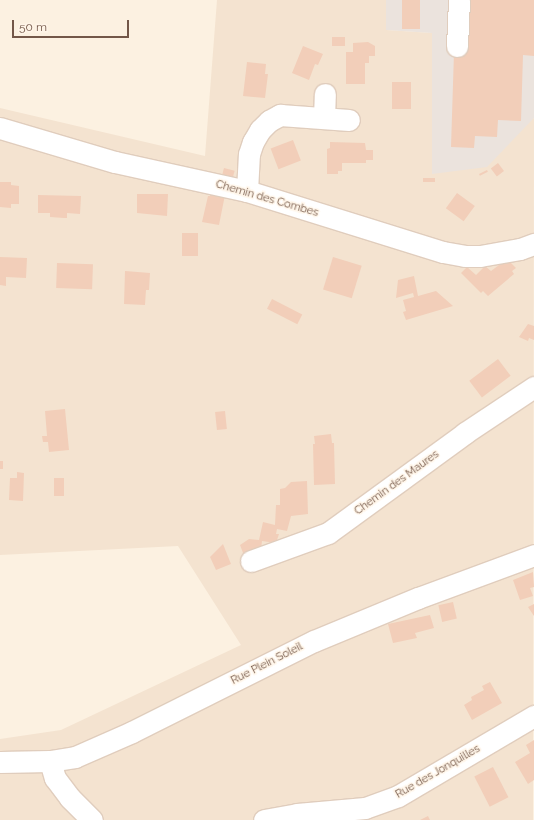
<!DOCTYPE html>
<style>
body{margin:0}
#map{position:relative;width:534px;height:820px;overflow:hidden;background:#fcf1e1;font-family:Raleway,sans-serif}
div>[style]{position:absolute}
.residential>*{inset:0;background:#f4e3d0}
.industrial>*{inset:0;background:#ebe3dd}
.building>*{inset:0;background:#f2ceb9;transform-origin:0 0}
.roads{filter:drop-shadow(1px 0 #e0cdbd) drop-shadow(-1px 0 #e0cdbd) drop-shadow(0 1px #e0cdbd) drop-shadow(0 -1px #e0cdbd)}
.minor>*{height:21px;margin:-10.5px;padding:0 10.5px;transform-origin:10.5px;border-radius:10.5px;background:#fff}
span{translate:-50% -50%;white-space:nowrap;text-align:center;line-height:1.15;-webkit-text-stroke:3px #fff5e8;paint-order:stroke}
.street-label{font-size:11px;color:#735748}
.scale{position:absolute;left:12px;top:20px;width:117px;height:18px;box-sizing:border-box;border:2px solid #735748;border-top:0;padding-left:5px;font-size:12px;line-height:14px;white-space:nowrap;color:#735748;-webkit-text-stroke:3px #fff5e8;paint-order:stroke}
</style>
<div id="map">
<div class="residential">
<div style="clip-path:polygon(217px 0,386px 0,386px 30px,432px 33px,432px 174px,534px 118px,533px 820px,0 820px,0 739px,61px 730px,241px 645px,178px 546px,0 555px,0 108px,205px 156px)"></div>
</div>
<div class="industrial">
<div style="clip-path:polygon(386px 0,534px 0,534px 118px,487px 167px,432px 174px,432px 33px,386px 30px)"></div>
</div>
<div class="building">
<div style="left:402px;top:0;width:18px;height:29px"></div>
<div style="clip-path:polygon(465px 0,534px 0,534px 56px,523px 55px,521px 121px,498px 120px,497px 137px,475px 136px,474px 148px,451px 147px,454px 52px)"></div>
<div style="left:332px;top:37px;width:13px;height:9px"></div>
<div style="clip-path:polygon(368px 42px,375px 46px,375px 56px,369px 56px,369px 63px,365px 63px,365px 84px,346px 84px,346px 52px,353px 52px,353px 43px)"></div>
<div style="clip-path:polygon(303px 46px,323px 54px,318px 65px,315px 64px,309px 80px,292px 73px)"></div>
<div style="clip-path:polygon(247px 62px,266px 64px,265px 74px,268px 74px,265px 98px,243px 96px)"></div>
<div style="left:392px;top:82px;width:19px;height:27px"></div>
<div style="left:293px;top:140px;width:22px;height:24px;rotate:69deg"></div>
<div style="clip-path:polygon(330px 142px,365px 143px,366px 150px,373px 150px,373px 160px,366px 160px,366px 163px,342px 163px,342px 171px,338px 171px,338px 174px,327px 174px,327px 149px,330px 148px)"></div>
<div style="left:498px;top:163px;width:10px;height:9px;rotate:53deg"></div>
<div style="left:224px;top:168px;width:11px;height:10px;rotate:15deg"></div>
<div style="left:487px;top:170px;width:2px;height:9px;rotate:63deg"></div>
<div style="left:435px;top:178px;width:4px;height:12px;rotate:90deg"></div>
<div style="clip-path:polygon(0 182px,11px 182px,11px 185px,19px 186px,19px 204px,11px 204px,11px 208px,0 207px)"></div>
<div style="clip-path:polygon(210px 192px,225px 195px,219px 225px,202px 222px,208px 196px,210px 196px)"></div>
<div style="left:457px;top:193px;width:22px;height:19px;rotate:36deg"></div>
<div style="clip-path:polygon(137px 194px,168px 194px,167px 216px,137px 213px)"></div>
<div style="clip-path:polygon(38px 195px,81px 196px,80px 214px,67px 213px,67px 218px,64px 218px,50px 217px,50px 213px,38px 213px)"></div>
<div style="left:182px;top:233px;width:16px;height:23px"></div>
<div style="clip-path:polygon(0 257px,27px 258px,26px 278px,6px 277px,6px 286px,0 285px)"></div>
<div style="left:333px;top:257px;width:30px;height:34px;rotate:17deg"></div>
<div style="clip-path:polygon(507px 259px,516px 268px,512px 271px,514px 274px,488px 296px,483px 291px,481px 293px,461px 273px,467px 267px,476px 275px,485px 266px,491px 271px)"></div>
<div style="left:57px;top:263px;width:36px;height:25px;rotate:2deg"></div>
<div style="clip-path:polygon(125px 271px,150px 273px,149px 290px,146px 290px,145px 305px,124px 304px)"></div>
<div style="clip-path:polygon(414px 276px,418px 296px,436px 291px,453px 306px,406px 320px,403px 312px,406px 311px,403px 300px,414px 297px,413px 293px,396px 298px,398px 280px)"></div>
<div style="left:272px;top:299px;width:34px;height:11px;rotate:27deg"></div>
<div style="clip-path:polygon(528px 324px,534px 326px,534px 340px,529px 338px,528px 341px,519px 337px)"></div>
<div style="left:498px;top:359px;width:21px;height:36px;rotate:53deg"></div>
<div style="clip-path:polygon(65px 409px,69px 450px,49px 452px,48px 442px,43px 442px,42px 436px,47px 436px,45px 411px)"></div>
<div style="left:225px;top:411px;width:18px;height:10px;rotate:84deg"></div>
<div style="clip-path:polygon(331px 434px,332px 443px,334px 443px,335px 484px,314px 485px,313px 444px,315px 444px,314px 436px)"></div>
<div style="left:0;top:461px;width:3px;height:8px"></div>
<div style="clip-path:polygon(17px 472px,24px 473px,23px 501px,9px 500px,10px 478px,17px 478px)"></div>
<div style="left:54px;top:478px;width:10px;height:18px"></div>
<div style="clip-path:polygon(307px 481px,308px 514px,291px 516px,287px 531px,277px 529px,276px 534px,279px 534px,276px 543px,262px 541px,261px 549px,245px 558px,240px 545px,249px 539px,259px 540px,263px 522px,275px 525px,276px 505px,280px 505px,280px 489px,285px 488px,291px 482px)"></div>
<div style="clip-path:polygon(223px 544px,231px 564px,216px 570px,210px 557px)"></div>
<div style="clip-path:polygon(533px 572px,534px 587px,530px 588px,533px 596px,520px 600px,513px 580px)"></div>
<div style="left:453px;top:602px;width:17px;height:15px;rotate:77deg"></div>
<div style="clip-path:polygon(534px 604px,534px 616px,528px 607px)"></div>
<div style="clip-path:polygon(430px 615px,434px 628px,415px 633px,417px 638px,393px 643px,388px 624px)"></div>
<div style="clip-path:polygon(490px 682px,502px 703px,472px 720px,464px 705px,472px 700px,471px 697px,484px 690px,482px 686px)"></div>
<div style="clip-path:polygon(534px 740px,534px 780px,528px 784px,515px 762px,530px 753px,526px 745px)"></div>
<div style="left:493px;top:767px;width:34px;height:21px;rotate:63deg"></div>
<div style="clip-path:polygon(428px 816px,430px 820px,420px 820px)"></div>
</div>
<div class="roads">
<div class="minor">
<div style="left:457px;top:46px;width:46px;rotate:-87.5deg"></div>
<div style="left:324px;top:118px;width:24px;rotate:-88deg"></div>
<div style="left:0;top:128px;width:120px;rotate:16.5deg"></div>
<div style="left:115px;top:162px;width:135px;rotate:12.4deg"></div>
<div style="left:247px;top:191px;width:205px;rotate:17.3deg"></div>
<div style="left:443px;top:252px;width:22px;rotate:10deg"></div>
<div style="left:465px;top:256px;width:15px"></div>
<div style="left:480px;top:256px;width:41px;rotate:-9.9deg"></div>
<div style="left:520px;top:249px;width:15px;rotate:-20deg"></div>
<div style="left:247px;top:191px;width:37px;rotate:-87deg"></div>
<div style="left:249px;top:154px;width:13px;rotate:-72deg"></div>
<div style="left:253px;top:142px;width:14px;rotate:-60deg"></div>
<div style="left:260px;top:130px;width:13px;rotate:-45deg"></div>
<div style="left:269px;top:121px;width:13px;rotate:-29deg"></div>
<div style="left:280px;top:115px;width:69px;rotate:4.1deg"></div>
<div style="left:251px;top:561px;width:82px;rotate:-20deg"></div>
<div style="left:328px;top:533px;width:170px;rotate:-36.1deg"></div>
<div style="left:465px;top:433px;width:83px;rotate:-33.7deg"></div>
<div style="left:50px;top:761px;width:18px;rotate:74deg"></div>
<div style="left:55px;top:778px;width:25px;rotate:53deg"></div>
<div style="left:70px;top:798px;width:31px;rotate:45deg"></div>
<div style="left:0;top:762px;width:50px;rotate:-1.1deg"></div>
<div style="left:50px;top:761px;width:25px;rotate:-9deg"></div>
<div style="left:75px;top:757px;width:62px;rotate:-23.7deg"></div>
<div style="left:132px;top:732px;width:203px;rotate:-26.6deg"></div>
<div style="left:314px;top:641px;width:113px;rotate:-22.5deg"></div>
<div style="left:418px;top:598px;width:124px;rotate:-20.3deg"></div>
<div style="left:264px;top:820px;width:34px;rotate:-10deg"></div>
<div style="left:297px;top:814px;width:68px;rotate:-5deg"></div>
<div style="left:365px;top:808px;width:35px;rotate:-20deg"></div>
<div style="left:398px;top:796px;width:158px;rotate:-30.5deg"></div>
</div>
</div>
<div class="street-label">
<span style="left:267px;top:199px;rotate:16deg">Chemin des Combes</span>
<span style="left:397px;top:483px;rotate:-36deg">Chemin des Maures</span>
<span style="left:267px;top:664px;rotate:-27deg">Rue Plein Soleil</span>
<span style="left:438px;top:772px;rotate:-30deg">Rue des Jonquilles</span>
</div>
<div class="scale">50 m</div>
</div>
